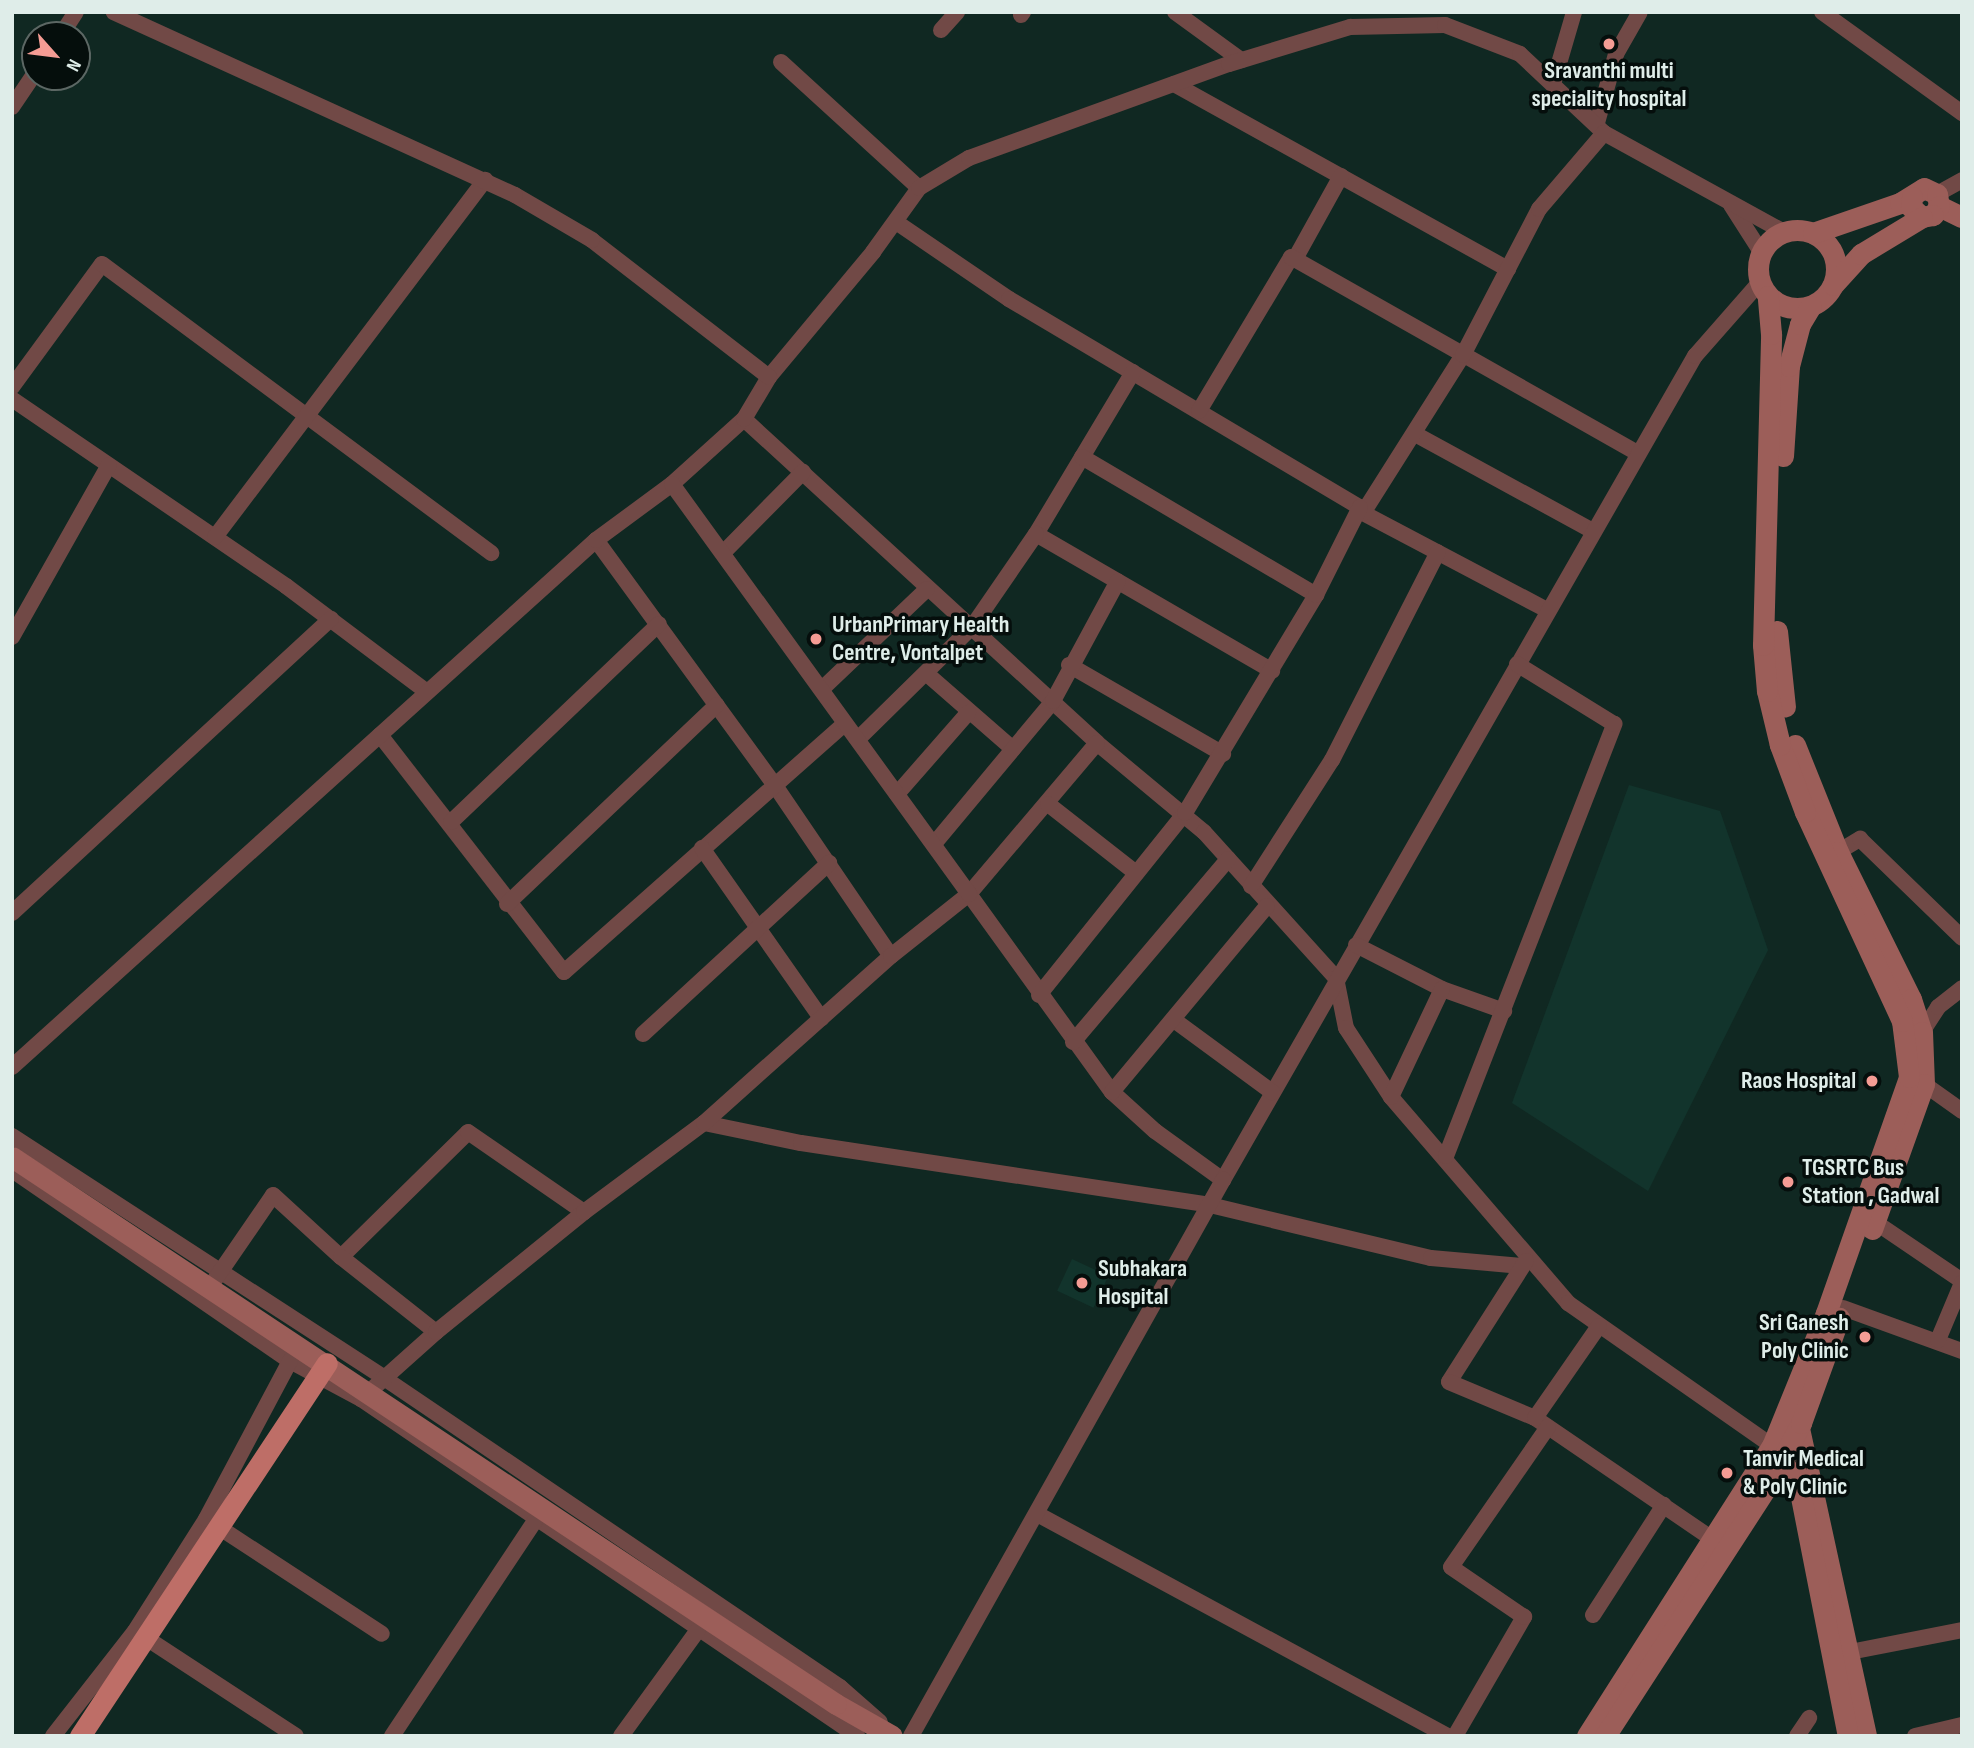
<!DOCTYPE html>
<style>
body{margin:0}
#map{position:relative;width:1974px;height:1748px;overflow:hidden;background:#102822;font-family:"Sofia Sans Condensed",sans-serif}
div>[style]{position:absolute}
.built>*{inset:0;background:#12342c;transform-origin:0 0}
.street>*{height:16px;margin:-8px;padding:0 8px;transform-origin:8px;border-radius:8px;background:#714946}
.secondary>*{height:21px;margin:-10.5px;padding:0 10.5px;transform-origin:10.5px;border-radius:10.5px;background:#9c5e59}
.secondary>.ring{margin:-10.5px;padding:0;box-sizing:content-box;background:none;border:21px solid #9c5e59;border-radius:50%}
.secondary-bridge>*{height:21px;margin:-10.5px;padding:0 10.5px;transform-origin:10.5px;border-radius:10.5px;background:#9c5e59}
.primary-bridge>*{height:21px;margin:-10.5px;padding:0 10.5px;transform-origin:10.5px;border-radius:10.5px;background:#be6e67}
.dots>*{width:19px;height:19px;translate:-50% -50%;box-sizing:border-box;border:4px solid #050e0c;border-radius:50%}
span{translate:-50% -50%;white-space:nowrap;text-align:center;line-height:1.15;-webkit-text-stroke:7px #050e0c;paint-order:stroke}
.poi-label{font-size:24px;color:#dfede9;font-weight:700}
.left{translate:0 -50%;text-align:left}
.right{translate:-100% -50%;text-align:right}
.frame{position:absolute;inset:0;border:14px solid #dfede9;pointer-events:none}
.north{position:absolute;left:21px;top:21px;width:70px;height:70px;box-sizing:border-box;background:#050e0c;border:2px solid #5c6764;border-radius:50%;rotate:118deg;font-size:19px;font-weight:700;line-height:28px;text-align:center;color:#dfede9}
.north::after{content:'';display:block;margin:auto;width:24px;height:32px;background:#f59c94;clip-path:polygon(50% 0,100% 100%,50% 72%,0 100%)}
</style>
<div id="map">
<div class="built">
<div style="clip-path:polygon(1629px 785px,1720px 811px,1768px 950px,1648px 1191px,1512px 1103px)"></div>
<div style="left:1072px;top:1259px;width:40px;height:35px;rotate:25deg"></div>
</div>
<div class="street">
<div style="left:1175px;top:12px;width:82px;rotate:36deg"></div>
<div style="left:1822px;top:12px;width:173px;rotate:35.8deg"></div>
<div style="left:1021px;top:15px;width:4px;rotate:-56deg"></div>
<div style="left:941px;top:30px;width:24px;rotate:-48deg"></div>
<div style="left:61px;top:35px;width:27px;rotate:-57deg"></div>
<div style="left:781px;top:62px;width:187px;rotate:42.4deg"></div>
<div style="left:1174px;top:84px;width:382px;rotate:29deg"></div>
<div style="left:1553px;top:84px;width:75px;rotate:-73.7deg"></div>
<div style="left:12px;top:107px;width:41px;rotate:-55.9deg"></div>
<div style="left:1597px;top:123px;width:72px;rotate:-74.6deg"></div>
<div style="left:1616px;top:54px;width:48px;rotate:-60.3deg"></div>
<div style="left:1937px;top:194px;width:29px;rotate:-29deg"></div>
<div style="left:1731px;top:205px;width:56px;rotate:57.4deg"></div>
<div style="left:896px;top:222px;width:137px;rotate:34.3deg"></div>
<div style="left:1009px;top:299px;width:408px;rotate:30.7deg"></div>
<div style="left:1360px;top:507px;width:7px;rotate:63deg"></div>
<div style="left:1363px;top:513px;width:208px;rotate:27.8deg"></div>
<div style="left:1295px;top:259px;width:95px;rotate:-61deg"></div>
<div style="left:1133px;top:372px;width:189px;rotate:120.9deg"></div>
<div style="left:1036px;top:534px;width:273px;rotate:30.1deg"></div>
<div style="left:769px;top:377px;width:163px;rotate:-50.2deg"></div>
<div style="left:873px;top:252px;width:79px;rotate:-54.3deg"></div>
<div style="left:919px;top:188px;width:58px;rotate:-31deg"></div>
<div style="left:969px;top:158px;width:276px;rotate:-19.9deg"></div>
<div style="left:1229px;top:64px;width:127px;rotate:-17deg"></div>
<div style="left:1350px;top:27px;width:95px;rotate:-1.2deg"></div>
<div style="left:1445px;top:25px;width:80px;rotate:21.1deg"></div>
<div style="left:1520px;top:54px;width:115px;rotate:43.2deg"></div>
<div style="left:1604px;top:133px;width:205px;rotate:28.8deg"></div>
<div style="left:12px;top:387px;width:152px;rotate:-53.8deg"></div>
<div style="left:102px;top:264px;width:485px;rotate:36.6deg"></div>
<div style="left:12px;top:399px;width:332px;rotate:34.3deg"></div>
<div style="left:286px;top:586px;width:175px;rotate:36.9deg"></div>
<div style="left:1199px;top:411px;width:179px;rotate:-59.1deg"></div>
<div style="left:1291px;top:257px;width:399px;rotate:29.5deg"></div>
<div style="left:744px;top:419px;width:479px;rotate:42.5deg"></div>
<div style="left:1097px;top:743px;width:139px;rotate:39.8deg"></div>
<div style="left:1204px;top:832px;width:197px;rotate:47.9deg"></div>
<div style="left:1336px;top:978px;width:51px;rotate:78.7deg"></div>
<div style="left:1346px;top:1028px;width:82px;rotate:56.9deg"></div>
<div style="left:1391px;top:1097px;width:272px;rotate:49.3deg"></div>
<div style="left:1568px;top:1303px;width:249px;rotate:35deg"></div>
<div style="left:1415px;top:434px;width:203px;rotate:28.6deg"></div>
<div style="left:1082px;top:457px;width:272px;rotate:30.5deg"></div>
<div style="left:1363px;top:513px;width:187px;rotate:-57.7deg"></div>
<div style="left:1463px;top:355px;width:165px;rotate:-62.5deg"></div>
<div style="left:1539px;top:209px;width:100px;rotate:-49.5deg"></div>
<div style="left:215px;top:537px;width:448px;rotate:-52.9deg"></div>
<div style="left:596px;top:540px;width:306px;rotate:53.9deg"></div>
<div style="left:776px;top:787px;width:204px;rotate:55.8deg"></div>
<div style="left:723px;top:553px;width:114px;rotate:-45.4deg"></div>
<div style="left:12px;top:637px;width:197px;rotate:-60.6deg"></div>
<div style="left:1069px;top:665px;width:178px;rotate:30deg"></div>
<div style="left:927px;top:674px;width:114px;rotate:41.1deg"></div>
<div style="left:822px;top:689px;width:145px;rotate:-43.6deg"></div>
<div style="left:380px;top:735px;width:300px;rotate:52.2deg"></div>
<div style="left:564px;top:972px;width:375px;rotate:-41.5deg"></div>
<div style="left:858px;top:739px;width:160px;rotate:-44.5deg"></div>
<div style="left:972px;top:627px;width:113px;rotate:-55.5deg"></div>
<div style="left:1097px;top:743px;width:198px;rotate:130.3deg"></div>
<div style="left:969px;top:894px;width:244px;rotate:54.2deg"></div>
<div style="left:1112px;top:1092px;width:58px;rotate:42.2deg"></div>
<div style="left:1155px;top:1131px;width:84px;rotate:35.8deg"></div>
<div style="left:1223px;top:1180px;width:950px;rotate:-60.2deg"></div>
<div style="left:1695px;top:356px;width:98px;rotate:-48.7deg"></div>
<div style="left:897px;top:794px;width:108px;rotate:-48.8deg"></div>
<div style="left:1048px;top:804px;width:112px;rotate:38.1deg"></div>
<div style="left:451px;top:822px;width:287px;rotate:-43.6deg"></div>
<div style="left:934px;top:844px;width:186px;rotate:-50.2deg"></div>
<div style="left:1053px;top:701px;width:136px;rotate:-61.6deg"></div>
<div style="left:702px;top:848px;width:208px;rotate:55deg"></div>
<div style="left:1838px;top:852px;width:26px;rotate:-31deg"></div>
<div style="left:1860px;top:839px;width:142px;rotate:44.1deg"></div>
<div style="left:1251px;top:886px;width:150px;rotate:-57.3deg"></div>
<div style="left:1332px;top:760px;width:233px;rotate:-63deg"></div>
<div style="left:507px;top:904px;width:289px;rotate:-43.5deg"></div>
<div style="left:12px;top:913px;width:434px;rotate:-42.7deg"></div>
<div style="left:1356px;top:945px;width:97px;rotate:27.1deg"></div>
<div style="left:1442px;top:989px;width:66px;rotate:19.5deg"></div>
<div style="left:1039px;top:995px;width:233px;rotate:-51.3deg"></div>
<div style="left:1185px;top:813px;width:254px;rotate:-59deg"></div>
<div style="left:1316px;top:595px;width:98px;rotate:-63.4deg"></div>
<div style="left:1174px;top:1020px;width:122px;rotate:36.3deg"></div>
<div style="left:1922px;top:1032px;width:30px;rotate:-57deg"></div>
<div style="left:1938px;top:1007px;width:31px;rotate:-38deg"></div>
<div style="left:643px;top:1034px;width:253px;rotate:-42.6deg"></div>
<div style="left:1073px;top:1042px;width:240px;rotate:-49.7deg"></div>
<div style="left:12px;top:1067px;width:787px;rotate:-42.06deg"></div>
<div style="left:596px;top:540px;width:94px;rotate:-36.4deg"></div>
<div style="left:672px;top:484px;width:97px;rotate:-42.1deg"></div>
<div style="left:744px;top:419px;width:49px;rotate:-59.2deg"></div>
<div style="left:769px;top:377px;width:224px;rotate:-142.3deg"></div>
<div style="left:592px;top:240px;width:89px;rotate:-149.7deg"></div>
<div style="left:515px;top:195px;width:441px;rotate:-155.5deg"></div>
<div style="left:1924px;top:1084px;width:47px;rotate:35.4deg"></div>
<div style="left:1112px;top:1092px;width:242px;rotate:-50.2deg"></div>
<div style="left:1391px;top:1097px;width:119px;rotate:-64.7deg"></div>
<div style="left:704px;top:1123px;width:99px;rotate:11.7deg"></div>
<div style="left:801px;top:1143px;width:414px;rotate:8.6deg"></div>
<div style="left:1210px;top:1205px;width:227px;rotate:13.5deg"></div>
<div style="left:1431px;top:1258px;width:91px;rotate:5deg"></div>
<div style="left:12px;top:1136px;width:444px;rotate:33deg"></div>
<div style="left:384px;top:1378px;width:551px;rotate:34.12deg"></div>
<div style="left:840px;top:1687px;width:53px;rotate:41.2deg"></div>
<div style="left:1446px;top:1156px;width:464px;rotate:-68.7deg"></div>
<div style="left:1614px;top:724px;width:114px;rotate:-148.3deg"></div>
<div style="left:12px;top:1170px;width:337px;rotate:34.5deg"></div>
<div style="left:290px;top:1361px;width:81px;rotate:28.2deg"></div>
<div style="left:361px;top:1399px;width:600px;rotate:34.19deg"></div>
<div style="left:1875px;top:1222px;width:105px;rotate:34.1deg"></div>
<div style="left:341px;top:1257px;width:178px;rotate:-44.5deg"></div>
<div style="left:468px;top:1132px;width:141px;rotate:34.6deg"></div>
<div style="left:1526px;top:1261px;width:143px;rotate:122.5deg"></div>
<div style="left:1449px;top:1382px;width:93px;rotate:22.7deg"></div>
<div style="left:1535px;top:1418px;width:218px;rotate:34.3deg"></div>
<div style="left:214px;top:1281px;width:104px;rotate:-55.5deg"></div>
<div style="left:273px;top:1195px;width:92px;rotate:42.4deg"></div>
<div style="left:341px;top:1257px;width:121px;rotate:38.3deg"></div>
<div style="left:1843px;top:1308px;width:127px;rotate:19.9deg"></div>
<div style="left:1938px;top:1340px;width:62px;rotate:-67.2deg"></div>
<div style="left:361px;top:1399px;width:101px;rotate:-41.8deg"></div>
<div style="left:436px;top:1332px;width:191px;rotate:-39deg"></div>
<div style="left:584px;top:1212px;width:149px;rotate:-36.6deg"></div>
<div style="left:704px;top:1123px;width:251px;rotate:-41.8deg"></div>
<div style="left:891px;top:956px;width:100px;rotate:-38.5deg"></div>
<div style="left:969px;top:894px;width:506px;rotate:-125.92deg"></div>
<div style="left:1535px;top:1418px;width:112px;rotate:-55.2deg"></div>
<div style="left:1039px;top:1515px;width:464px;rotate:28.4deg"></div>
<div style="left:211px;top:1522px;width:204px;rotate:33.2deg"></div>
<div style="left:1593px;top:1615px;width:131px;rotate:-57.2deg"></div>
<div style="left:137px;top:1632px;width:190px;rotate:33.2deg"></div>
<div style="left:1850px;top:1652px;width:114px;rotate:-11.1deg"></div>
<div style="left:53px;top:1736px;width:133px;rotate:-52deg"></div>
<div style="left:135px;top:1631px;width:133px;rotate:-57.6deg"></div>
<div style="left:206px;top:1519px;width:179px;rotate:-62deg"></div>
<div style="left:392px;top:1736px;width:258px;rotate:-56.4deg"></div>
<div style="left:621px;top:1736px;width:131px;rotate:-54deg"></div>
<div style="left:911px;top:1736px;width:638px;rotate:-60.7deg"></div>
<div style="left:1455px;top:1736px;width:138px;rotate:-59.9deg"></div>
<div style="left:1524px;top:1617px;width:88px;rotate:-145.6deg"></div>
<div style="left:1451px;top:1567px;width:170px;rotate:-55.3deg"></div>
<div style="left:1797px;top:1736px;width:22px;rotate:-56deg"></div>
<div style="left:1915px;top:1736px;width:48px;rotate:-13.2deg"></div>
</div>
<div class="secondary">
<div style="left:1939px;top:206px;width:25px;rotate:26deg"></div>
<div class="ring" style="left:1758px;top:230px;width:57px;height:57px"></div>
<div style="left:1813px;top:233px;width:92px;rotate:-19deg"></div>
<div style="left:1900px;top:203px;width:28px;rotate:-32deg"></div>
<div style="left:1924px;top:188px;width:14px;rotate:25deg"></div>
<div style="left:1937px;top:194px;width:12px;rotate:81deg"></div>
<div style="left:1939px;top:206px;width:11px;rotate:124deg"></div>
<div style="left:1933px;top:215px;width:11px;rotate:170deg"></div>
<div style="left:1922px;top:217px;width:15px;rotate:-138deg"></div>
<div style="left:1911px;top:207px;width:10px;rotate:-84deg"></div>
<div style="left:1833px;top:285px;width:42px;rotate:-47.9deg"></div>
<div style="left:1861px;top:254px;width:71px;rotate:-31.2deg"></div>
<div style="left:1783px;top:456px;width:90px;rotate:-86.2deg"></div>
<div style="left:1789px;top:366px;width:43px;rotate:-75.3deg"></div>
<div style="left:1800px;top:324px;width:21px;rotate:-59deg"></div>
<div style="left:1777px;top:631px;width:76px;rotate:84deg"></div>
<div style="left:1795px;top:745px;width:115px;rotate:68.1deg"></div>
<div style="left:1838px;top:852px;width:164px;rotate:63.6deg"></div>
<div style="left:1911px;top:999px;width:35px;rotate:72deg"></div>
<div style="left:1922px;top:1032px;width:52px;rotate:87.8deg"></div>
<div style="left:1924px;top:1084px;width:154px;rotate:109.7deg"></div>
<div style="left:1797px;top:1419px;width:324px;rotate:77.7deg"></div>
<div style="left:1777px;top:1451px;width:47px;rotate:60.7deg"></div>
<div style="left:1800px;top:1492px;width:249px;rotate:78.9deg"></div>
<div style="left:836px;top:1704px;width:64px;rotate:29.7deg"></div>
<div style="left:1587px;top:1736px;width:344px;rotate:-57.5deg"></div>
<div style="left:1772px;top:1446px;width:144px;rotate:-67.9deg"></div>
<div style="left:1826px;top:1313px;width:250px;rotate:-70.6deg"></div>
<div style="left:1909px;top:1077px;width:56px;rotate:-97.1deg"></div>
<div style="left:1902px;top:1021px;width:230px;rotate:-114.9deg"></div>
<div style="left:1805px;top:812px;width:72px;rotate:-110.5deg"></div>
<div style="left:1780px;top:745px;width:56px;rotate:-103.5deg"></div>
<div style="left:1767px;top:691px;width:46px;rotate:-95deg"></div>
<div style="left:1763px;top:645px;width:311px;rotate:-88.5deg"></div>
<div style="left:1771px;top:334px;width:38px;rotate:-95deg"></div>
<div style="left:1605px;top:1736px;width:309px;rotate:-57deg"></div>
<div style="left:1773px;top:1477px;width:61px;rotate:-62.6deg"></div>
<div style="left:1801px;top:1423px;width:112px;rotate:-70.1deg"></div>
</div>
<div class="secondary-bridge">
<div style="left:12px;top:1157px;width:989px;rotate:33.58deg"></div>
</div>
<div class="primary-bridge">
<div style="left:80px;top:1736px;width:447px;rotate:-56.5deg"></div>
</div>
<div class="dots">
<div style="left:1609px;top:44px;background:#f59c94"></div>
<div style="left:816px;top:639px;background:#f59c94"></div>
<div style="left:1872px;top:1081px;background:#f59c94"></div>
<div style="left:1788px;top:1182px;background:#f59c94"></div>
<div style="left:1082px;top:1283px;background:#f59c94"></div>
<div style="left:1865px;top:1337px;background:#f59c94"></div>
<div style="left:1727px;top:1473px;background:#f59c94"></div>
</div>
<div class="poi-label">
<span style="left:1609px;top:85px">Sravanthi multi<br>speciality hospital</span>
<span class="left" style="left:832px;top:639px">UrbanPrimary Health<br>Centre, Vontalpet</span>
<span class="right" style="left:1856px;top:1081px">Raos Hospital</span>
<span class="left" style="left:1802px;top:1182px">TGSRTC Bus<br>Station , Gadwal</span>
<span class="left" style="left:1098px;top:1283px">Subhakara<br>Hospital</span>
<span class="right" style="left:1849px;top:1337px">Sri Ganesh<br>Poly Clinic</span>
<span class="left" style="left:1743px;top:1473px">Tanvir Medical<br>&amp; Poly Clinic</span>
</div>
<div class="frame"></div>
<div class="north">N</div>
</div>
